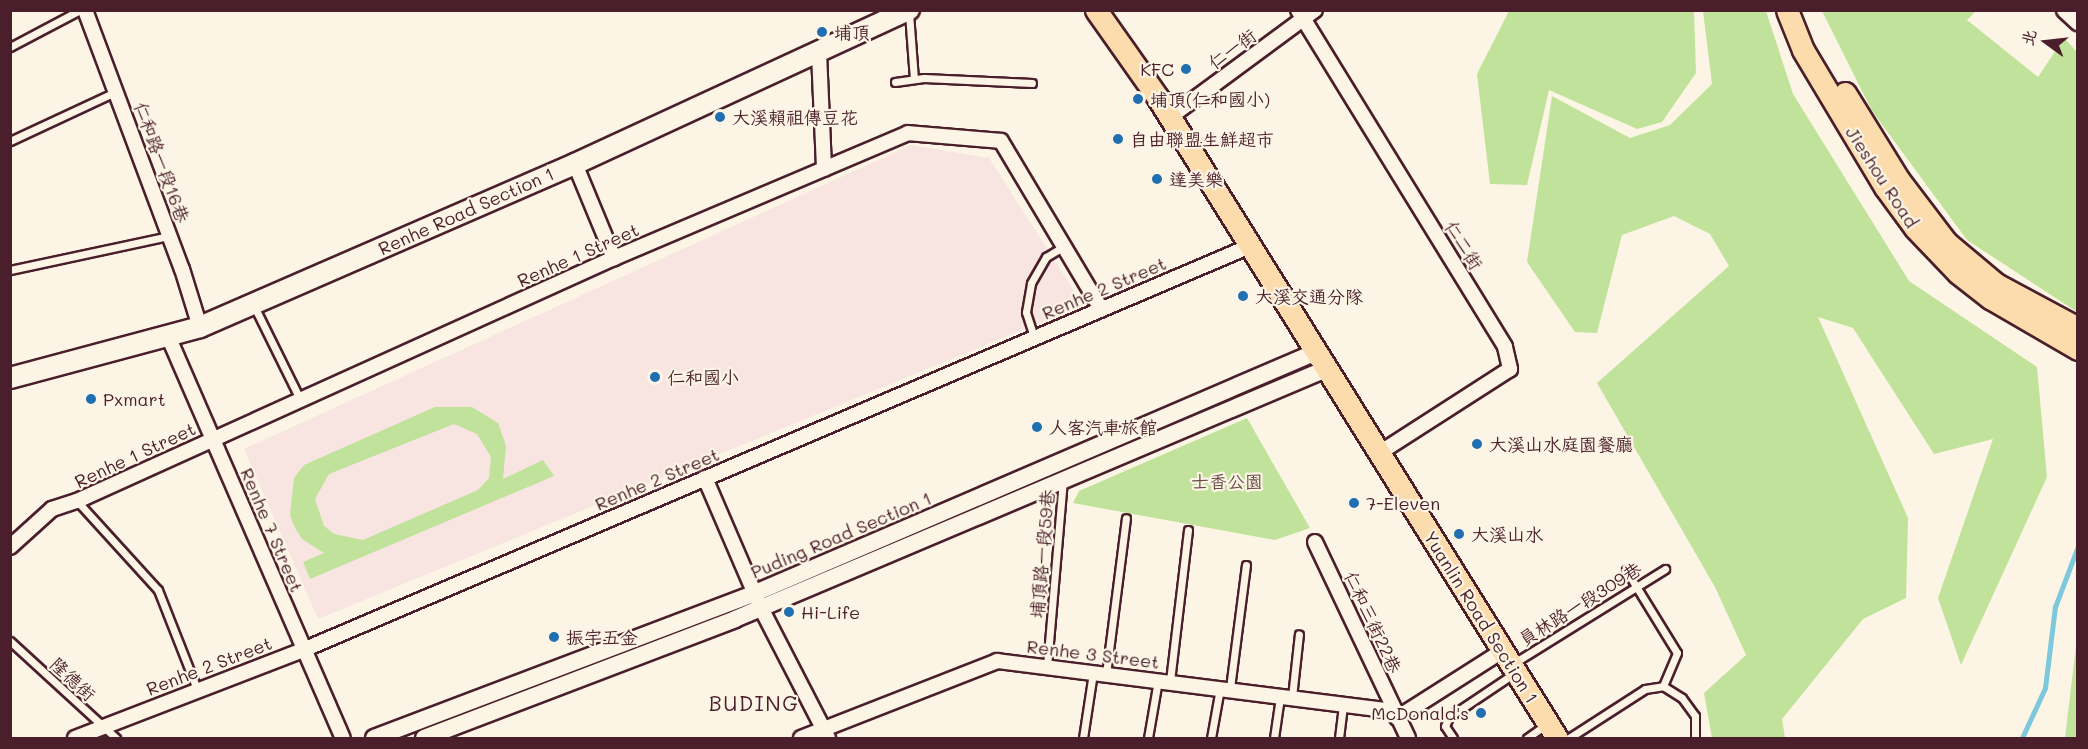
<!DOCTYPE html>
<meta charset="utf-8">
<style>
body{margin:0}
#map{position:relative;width:2088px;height:749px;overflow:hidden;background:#fcf5e5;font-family:Mali,"LXGW WenKai TC",sans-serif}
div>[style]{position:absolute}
.built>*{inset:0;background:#f8e4e1}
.green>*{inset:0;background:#c1e29a}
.stream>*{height:4.5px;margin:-2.25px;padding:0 2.25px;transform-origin:2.25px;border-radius:2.25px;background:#7ec8de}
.roads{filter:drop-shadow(2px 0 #4a1f2b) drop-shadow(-2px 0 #4a1f2b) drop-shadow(0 2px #4a1f2b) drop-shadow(0 -2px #4a1f2b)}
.service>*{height:7px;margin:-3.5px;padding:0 3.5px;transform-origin:3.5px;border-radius:3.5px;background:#fcf5e5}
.minor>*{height:14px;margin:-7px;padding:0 7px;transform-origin:7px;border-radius:7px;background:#fcf5e5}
.tertiary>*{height:16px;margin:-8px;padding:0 8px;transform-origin:8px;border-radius:8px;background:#fcf5e5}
.secondary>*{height:20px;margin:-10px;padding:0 10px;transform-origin:10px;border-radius:10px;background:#fcf5e5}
.primary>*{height:21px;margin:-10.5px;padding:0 10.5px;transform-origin:10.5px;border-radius:10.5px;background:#fcdcac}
.dots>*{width:16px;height:16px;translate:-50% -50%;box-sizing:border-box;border:3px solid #fcf5e5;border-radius:50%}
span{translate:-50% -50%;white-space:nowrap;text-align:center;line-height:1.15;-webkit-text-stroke:4.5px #fcf5e5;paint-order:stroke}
.poi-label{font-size:18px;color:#4a1f2b}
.left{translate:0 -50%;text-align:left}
.right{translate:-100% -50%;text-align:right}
.street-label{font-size:18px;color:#4a1f2b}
.park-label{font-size:18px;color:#685047}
.quarter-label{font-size:21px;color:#4a1f2b;letter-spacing:1.5px}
.frame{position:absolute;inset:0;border:12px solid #4a1f2b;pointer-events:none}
.north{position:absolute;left:2016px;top:12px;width:60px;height:60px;-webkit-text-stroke:4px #fcf5e5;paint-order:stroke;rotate:285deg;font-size:16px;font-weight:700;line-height:24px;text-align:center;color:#4a1f2b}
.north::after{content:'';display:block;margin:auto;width:21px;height:27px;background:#4a1f2b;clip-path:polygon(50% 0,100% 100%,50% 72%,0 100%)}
</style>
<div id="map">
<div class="built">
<div style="clip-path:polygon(911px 145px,989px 158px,1083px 305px,318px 619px,244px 449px)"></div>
</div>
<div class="green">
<div style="clip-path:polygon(1509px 11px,1694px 11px,1696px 73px,1662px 122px,1637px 129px,1549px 90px,1527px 185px,1490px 184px,1477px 74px)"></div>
<div style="clip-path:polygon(1703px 11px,1766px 11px,1793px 94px,1909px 281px,2037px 367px,2047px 477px,1961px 665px,1938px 598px,1993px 439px,1934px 454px,1853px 328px,1818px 317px,1908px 518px,1906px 598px,1863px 619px,1782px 719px,1785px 738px,1712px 738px,1704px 693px,1746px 655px,1715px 587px,1597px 383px,1729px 266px,1710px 234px,1674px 216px,1622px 235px,1597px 333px,1575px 332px,1527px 262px,1552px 96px,1630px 138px,1670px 125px,1712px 84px)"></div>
<div style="clip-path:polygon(1822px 11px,1976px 11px,1967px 20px,2038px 77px,2064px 38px,2077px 52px,2077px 312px,1967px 240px,1872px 111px)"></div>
<div style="clip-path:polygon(evenodd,435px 407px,472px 407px,498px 423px,506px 446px,503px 479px,543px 460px,554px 476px,310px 579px,303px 562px,324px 553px,302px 539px,294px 526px,290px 515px,294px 478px,304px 465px,435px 407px,454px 424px,477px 434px,491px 457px,489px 478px,478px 490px,363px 540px,334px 534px,324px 526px,315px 499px,329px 474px,454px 424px)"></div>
<div style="clip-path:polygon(1247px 418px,1310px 528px,1275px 540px,1073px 503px,1079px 491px)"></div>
<div style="clip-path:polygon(2077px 638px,2077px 738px,2065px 738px)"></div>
</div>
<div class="stream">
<div style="left:2022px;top:738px;width:55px;rotate:-65.3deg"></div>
<div style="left:2045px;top:688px;width:82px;rotate:-83deg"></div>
<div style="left:2055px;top:607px;width:65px;rotate:-69.3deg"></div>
</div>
<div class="roads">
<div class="service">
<div style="left:909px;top:13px;width:66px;rotate:85.7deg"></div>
<div style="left:10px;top:47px;width:79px;rotate:-27.9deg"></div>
<div style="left:895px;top:82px;width:29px;rotate:-8deg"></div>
<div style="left:924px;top:78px;width:108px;rotate:2.7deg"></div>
<div style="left:10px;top:141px;width:118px;rotate:-25deg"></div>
<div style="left:10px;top:270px;width:163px;rotate:-12.1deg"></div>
<div style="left:254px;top:306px;width:104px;rotate:63.7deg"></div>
<div style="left:1034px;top:337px;width:26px;rotate:-108deg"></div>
<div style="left:1026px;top:312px;width:29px;rotate:-80deg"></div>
<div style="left:1031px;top:283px;width:30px;rotate:-60deg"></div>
<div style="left:1046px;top:257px;width:21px;rotate:-31deg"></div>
<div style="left:77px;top:501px;width:120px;rotate:47.7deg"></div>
<div style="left:158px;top:590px;width:106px;rotate:68.5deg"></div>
<div style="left:1626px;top:570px;width:97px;rotate:58.4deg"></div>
<div style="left:1677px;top:653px;width:36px;rotate:113deg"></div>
<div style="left:10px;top:641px;width:144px;rotate:42.5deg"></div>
<div style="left:1514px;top:663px;width:178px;rotate:-31.9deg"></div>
<div style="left:1047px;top:666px;width:186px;rotate:-85.1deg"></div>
<div style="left:1106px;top:674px;width:157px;rotate:-82.7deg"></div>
<div style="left:1170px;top:681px;width:152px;rotate:-83.2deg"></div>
<div style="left:1230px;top:688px;width:124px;rotate:-82.6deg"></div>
<div style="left:1292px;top:697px;width:63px;rotate:-83.7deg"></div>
<div style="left:1083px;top:738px;width:66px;rotate:-81.3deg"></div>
<div style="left:1148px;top:738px;width:59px;rotate:-80.2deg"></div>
<div style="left:1211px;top:738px;width:51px;rotate:-79.8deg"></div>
<div style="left:1274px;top:738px;width:41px;rotate:-81.7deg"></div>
<div style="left:1339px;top:738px;width:34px;rotate:-83deg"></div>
<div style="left:1453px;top:738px;width:14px;rotate:-124deg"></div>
<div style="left:1445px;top:726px;width:10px;rotate:-66deg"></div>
<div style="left:1449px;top:717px;width:77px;rotate:-33.9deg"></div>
<div style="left:1527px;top:738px;width:24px;rotate:-35deg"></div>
<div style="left:1569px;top:738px;width:90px;rotate:-32.8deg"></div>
<div style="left:1645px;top:689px;width:18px;rotate:-9deg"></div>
<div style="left:1663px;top:686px;width:22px;rotate:32deg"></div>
<div style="left:1682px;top:698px;width:22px;rotate:54deg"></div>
<div style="left:1695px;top:716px;width:22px;rotate:90deg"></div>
</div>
<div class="minor">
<div style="left:85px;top:10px;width:277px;rotate:69.5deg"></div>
<div style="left:182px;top:269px;width:61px;rotate:72.8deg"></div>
<div style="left:1298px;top:10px;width:395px;rotate:58.4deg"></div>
<div style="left:1505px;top:347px;width:23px;rotate:77deg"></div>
<div style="left:1510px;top:369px;width:156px;rotate:147.3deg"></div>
<div style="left:819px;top:53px;width:116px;rotate:87.5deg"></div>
<div style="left:1170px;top:117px;width:180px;rotate:-36.4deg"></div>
<div style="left:575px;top:164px;width:102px;rotate:67.5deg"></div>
<div style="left:168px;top:336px;width:438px;rotate:66.5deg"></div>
<div style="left:705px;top:478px;width:142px;rotate:66.7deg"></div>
<div style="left:761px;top:608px;width:146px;rotate:62.7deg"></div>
<div style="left:1315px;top:542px;width:217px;rotate:64.6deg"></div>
<div style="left:10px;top:547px;width:57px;rotate:-42.1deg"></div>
<div style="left:52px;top:509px;width:26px;rotate:-18deg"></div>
<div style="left:77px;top:501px;width:589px;rotate:-24.35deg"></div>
<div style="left:614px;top:258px;width:319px;rotate:-23deg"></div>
<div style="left:908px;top:133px;width:93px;rotate:4.9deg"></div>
<div style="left:1001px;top:141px;width:196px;rotate:59.2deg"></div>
<div style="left:1397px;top:718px;width:125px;rotate:-32.5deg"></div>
<div style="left:75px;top:738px;width:244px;rotate:-21.1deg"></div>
<div style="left:303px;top:650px;width:1030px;rotate:-23.1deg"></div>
<div style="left:801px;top:738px;width:211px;rotate:-21.4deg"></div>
<div style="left:997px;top:661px;width:400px;rotate:7.2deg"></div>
</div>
<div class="tertiary">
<div style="left:2065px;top:10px;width:18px;rotate:43deg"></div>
<div style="left:374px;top:738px;width:408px;rotate:-20.8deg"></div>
<div style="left:755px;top:593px;width:611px;rotate:-23.25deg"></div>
<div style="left:424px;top:738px;width:333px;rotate:-20.9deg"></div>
<div style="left:735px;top:619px;width:642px;rotate:-22.93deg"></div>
</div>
<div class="secondary">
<div style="left:10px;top:378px;width:197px;rotate:-15deg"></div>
<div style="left:200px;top:327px;width:409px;rotate:-23.5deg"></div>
<div style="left:575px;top:164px;width:368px;rotate:-24.8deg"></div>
</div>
<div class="primary">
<div style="left:1096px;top:10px;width:108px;rotate:54.8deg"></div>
<div style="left:1158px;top:98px;width:754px;rotate:58.06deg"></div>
<div style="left:1787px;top:10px;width:43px;rotate:68.2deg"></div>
<div style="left:1803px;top:50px;width:160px;rotate:59.1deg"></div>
<div style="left:1885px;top:187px;width:51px;rotate:53.8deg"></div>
<div style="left:1915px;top:228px;width:62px;rotate:46.3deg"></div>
<div style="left:1958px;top:273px;width:41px;rotate:38deg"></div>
<div style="left:1990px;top:298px;width:102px;rotate:30.1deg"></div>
<div style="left:1845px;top:93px;width:102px;rotate:58.2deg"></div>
<div style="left:1899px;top:180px;width:78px;rotate:52.8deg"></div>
<div style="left:1946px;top:242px;width:65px;rotate:40deg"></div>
<div style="left:1996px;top:284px;width:93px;rotate:28.2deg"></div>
</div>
</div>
<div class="dots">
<div style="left:822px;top:32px;background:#1f6fb2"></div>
<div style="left:1186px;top:69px;background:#1f6fb2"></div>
<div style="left:1138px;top:99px;background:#1f6fb2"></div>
<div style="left:720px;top:117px;background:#1f6fb2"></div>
<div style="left:1118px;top:139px;background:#1f6fb2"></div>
<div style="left:1157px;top:179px;background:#1f6fb2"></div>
<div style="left:1243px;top:296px;background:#1f6fb2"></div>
<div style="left:655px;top:377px;background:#1f6fb2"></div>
<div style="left:91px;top:399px;background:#1f6fb2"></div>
<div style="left:1037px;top:427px;background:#1f6fb2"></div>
<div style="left:1477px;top:444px;background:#1f6fb2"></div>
<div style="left:1354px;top:503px;background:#1f6fb2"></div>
<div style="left:1459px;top:534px;background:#1f6fb2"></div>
<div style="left:789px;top:612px;background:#1f6fb2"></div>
<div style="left:554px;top:637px;background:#1f6fb2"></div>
<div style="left:1481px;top:713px;background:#1f6fb2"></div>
</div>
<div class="poi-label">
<span class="left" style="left:834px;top:32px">埔頂</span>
<span class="right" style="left:1174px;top:69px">KFC</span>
<span class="left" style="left:1150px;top:99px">埔頂(仁和國小)</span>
<span class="left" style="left:732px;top:117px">大溪賴祖傳豆花</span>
<span class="left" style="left:1130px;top:139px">自由聯盟生鮮超市</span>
<span class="left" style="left:1169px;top:179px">達美樂</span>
<span class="left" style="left:1255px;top:296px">大溪交通分隊</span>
<span class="left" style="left:667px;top:377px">仁和國小</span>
<span class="left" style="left:103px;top:399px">Pxmart</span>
<span class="left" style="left:1049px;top:427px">人客汽車旅館</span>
<span class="left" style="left:1489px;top:444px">大溪山水庭園餐廳</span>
<span class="left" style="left:1366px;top:503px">7-Eleven</span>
<span class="left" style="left:1471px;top:534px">大溪山水</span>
<span class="left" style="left:801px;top:612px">Hi-Life</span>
<span class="left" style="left:566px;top:637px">振宇五金</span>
<span class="right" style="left:1469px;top:713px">McDonald's</span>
</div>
<div class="street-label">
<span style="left:1232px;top:49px;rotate:-36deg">仁一街</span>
<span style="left:162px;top:162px;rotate:70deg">仁和路一段16巷</span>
<span style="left:1882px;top:177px;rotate:57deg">Jieshou Road</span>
<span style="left:466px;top:211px;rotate:-24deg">Renhe Road Section 1</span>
<span style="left:1464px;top:245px;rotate:58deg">仁二街</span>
<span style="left:578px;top:255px;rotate:-24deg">Renhe 1 Street</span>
<span style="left:1104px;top:288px;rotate:-23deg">Renhe 2 Street</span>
<span style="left:135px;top:455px;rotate:-25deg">Renhe 1 Street</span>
<span style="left:657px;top:479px;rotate:-23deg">Renhe 2 Street</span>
<span style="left:272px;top:530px;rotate:67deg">Renhe 7 Street</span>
<span style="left:841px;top:535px;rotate:-23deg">Puding Road Section 1</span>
<span style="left:1042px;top:554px;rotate:-85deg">埔頂路一段59巷</span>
<span style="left:1580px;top:604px;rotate:-32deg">員林路一段309巷</span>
<span style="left:1481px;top:617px;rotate:58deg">Yuanlin Road Section 1</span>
<span style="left:1373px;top:622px;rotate:65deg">仁和三街22巷</span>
<span style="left:1093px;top:654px;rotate:7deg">Renhe 3 Street</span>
<span style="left:209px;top:666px;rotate:-21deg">Renhe 2 Street</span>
<span style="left:73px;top:679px;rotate:43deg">隆德街</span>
</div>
<div class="park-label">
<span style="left:1227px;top:481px">士香公園</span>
</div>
<div class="quarter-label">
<span style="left:754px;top:703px">BUDING</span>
</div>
<div class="frame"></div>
<div class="north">北</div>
</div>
